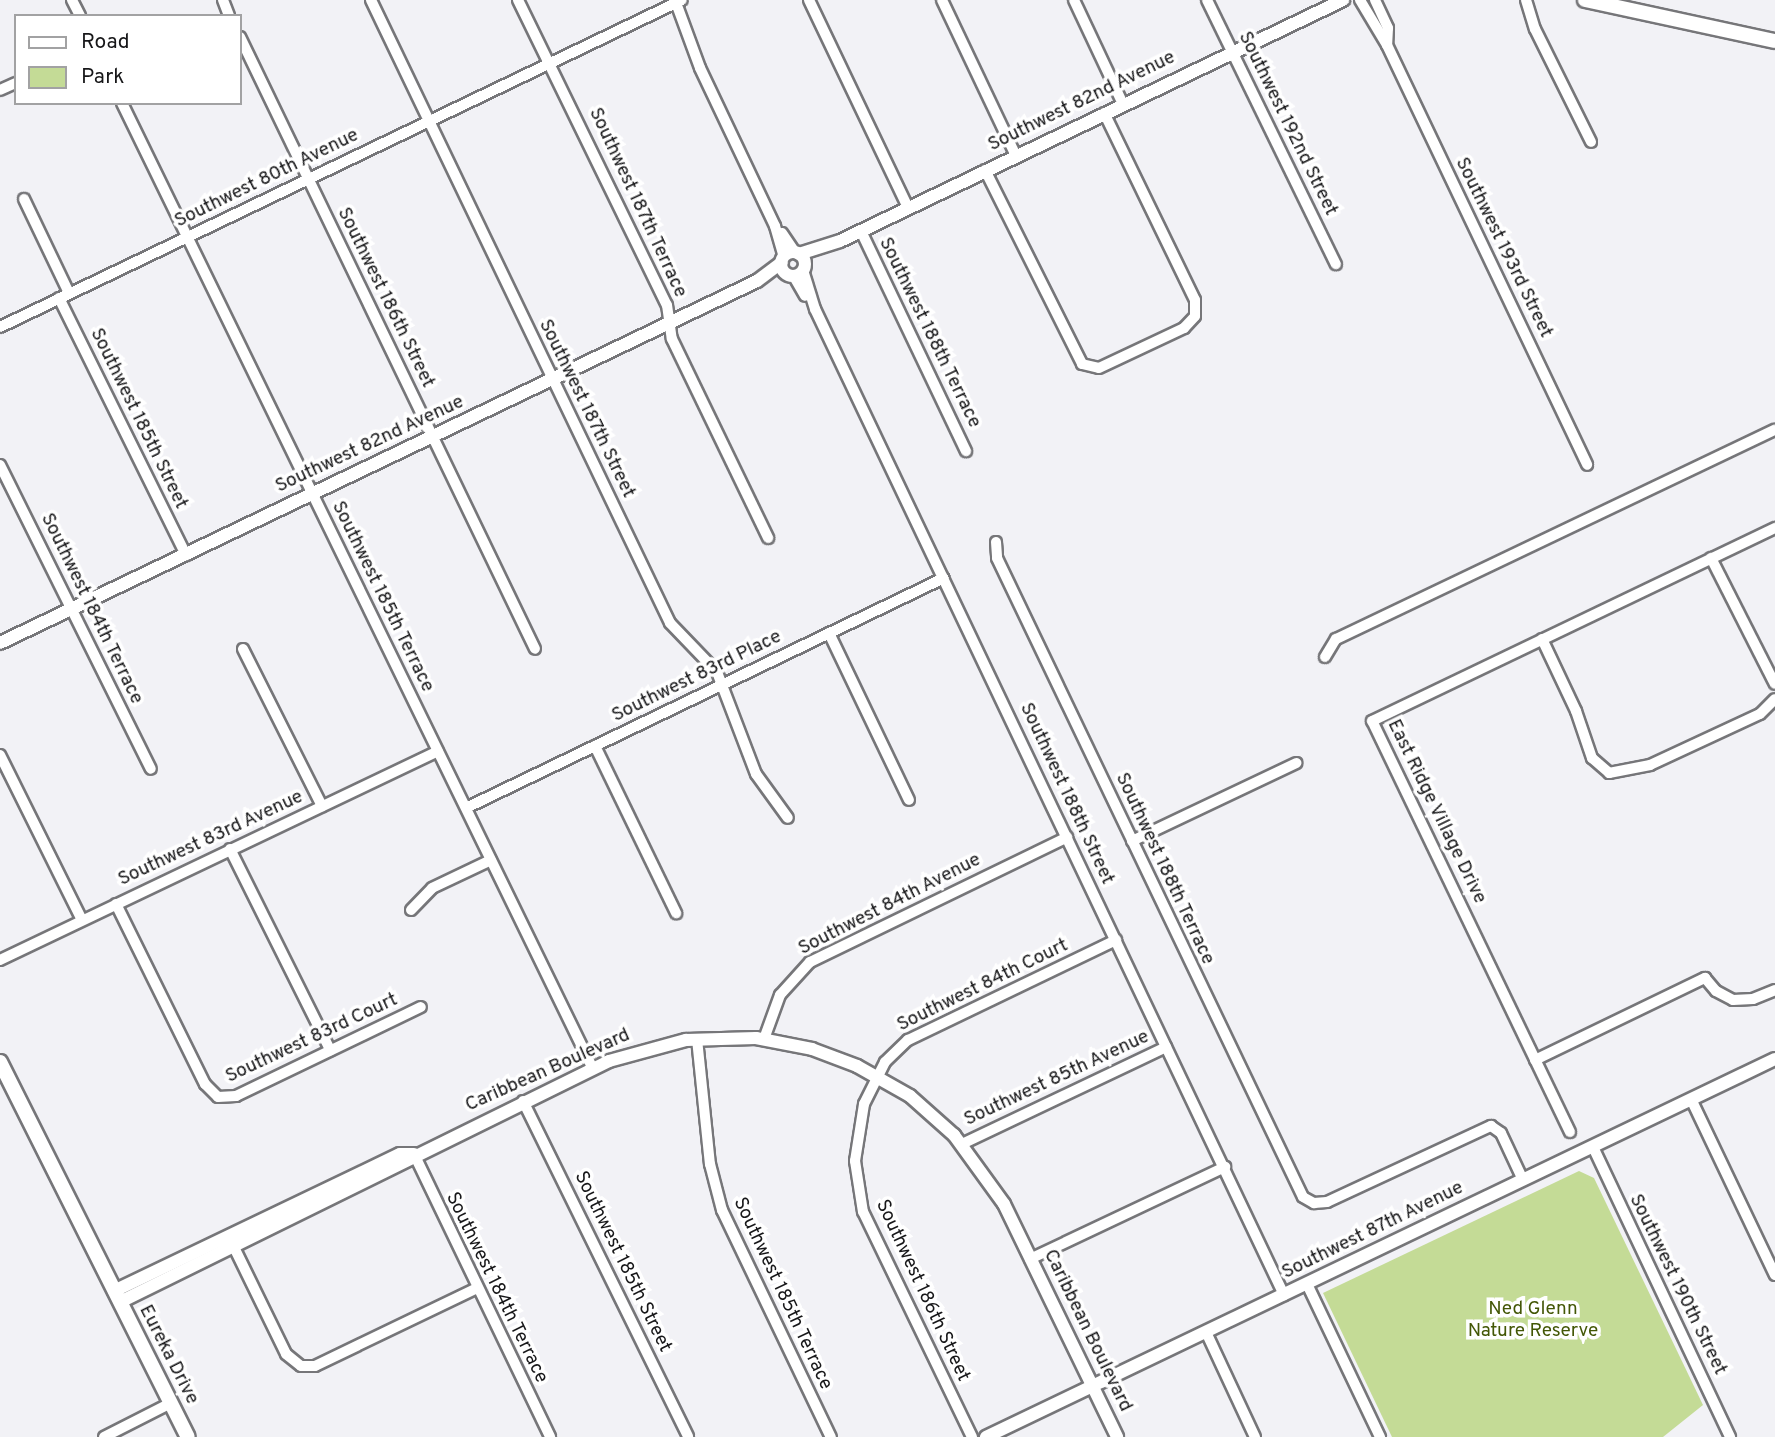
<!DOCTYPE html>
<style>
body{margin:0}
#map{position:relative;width:1775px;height:1437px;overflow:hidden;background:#f2f2f6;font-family:Overpass,sans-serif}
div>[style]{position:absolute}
.green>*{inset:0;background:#c4db96}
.roads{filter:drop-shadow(2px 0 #767679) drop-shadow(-2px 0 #767679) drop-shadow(0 2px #767679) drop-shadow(0 -2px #767679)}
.minor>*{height:10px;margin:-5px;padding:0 5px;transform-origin:5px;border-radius:5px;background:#fff}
.tertiary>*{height:12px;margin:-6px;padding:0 6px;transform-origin:6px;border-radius:6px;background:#fff}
.tertiary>.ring{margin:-6px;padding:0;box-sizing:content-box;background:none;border:12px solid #fff;border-radius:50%}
.secondary>*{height:14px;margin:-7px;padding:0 7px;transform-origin:7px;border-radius:7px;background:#fff}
span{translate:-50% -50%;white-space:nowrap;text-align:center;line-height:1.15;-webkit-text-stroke:7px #fff;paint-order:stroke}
.street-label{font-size:19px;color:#171719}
.park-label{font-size:19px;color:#435706}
.legend{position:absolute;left:14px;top:14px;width:228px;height:91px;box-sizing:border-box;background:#fff;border:2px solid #a2a2a3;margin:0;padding:9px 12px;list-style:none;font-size:21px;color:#171719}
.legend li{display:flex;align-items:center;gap:14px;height:35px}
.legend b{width:35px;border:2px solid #a2a2a3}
</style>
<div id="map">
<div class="green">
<div style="clip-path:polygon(1579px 1171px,1594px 1178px,1703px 1405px,1663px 1437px,1392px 1437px,1323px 1293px)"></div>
</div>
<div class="roads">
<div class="minor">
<div style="left:72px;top:0;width:18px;rotate:63deg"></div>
<div style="left:223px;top:0;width:17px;rotate:69deg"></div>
<div style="left:371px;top:0;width:691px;rotate:64.36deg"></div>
<div style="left:670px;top:623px;width:68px;rotate:46.2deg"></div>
<div style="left:717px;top:672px;width:109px;rotate:69.1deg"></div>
<div style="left:756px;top:774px;width:54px;rotate:54deg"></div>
<div style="left:518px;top:0;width:339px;rotate:64deg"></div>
<div style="left:667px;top:305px;width:34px;rotate:82deg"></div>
<div style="left:672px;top:339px;width:221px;rotate:64.2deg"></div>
<div style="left:675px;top:0;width:72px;rotate:69.8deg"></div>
<div style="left:700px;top:68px;width:175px;rotate:64.6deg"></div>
<div style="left:775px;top:226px;width:32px;rotate:74deg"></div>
<div style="left:809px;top:0;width:230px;rotate:64.5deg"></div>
<div style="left:942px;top:0;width:173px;rotate:64.6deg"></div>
<div style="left:1074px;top:0;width:115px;rotate:64.8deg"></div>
<div style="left:1207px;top:0;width:294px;rotate:64deg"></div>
<div style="left:1360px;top:0;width:52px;rotate:59deg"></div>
<div style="left:1387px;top:45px;width:465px;rotate:64.5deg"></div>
<div style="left:1375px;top:0;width:31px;rotate:65deg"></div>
<div style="left:1388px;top:28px;width:17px;rotate:93deg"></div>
<div style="left:1526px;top:0;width:30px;rotate:73deg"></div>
<div style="left:1535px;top:29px;width:126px;rotate:63.6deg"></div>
<div style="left:240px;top:37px;width:679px;rotate:64.26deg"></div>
<div style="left:0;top:90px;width:17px;rotate:-24deg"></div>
<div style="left:122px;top:103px;width:1075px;rotate:64.01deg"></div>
<div style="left:985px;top:170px;width:217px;rotate:63.4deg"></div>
<div style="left:1082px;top:364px;width:17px;rotate:13deg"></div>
<div style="left:1099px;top:368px;width:94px;rotate:-25.2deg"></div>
<div style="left:1184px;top:328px;width:16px;rotate:-47deg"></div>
<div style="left:1195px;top:316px;width:16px;rotate:-90deg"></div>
<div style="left:1195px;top:300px;width:208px;rotate:-115.9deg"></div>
<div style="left:24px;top:199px;width:104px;rotate:64.4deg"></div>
<div style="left:861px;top:231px;width:244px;rotate:64.5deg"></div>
<div style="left:782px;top:233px;width:23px;rotate:56deg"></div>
<div style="left:803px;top:270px;width:41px;rotate:72.9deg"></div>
<div style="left:815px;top:309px;width:1092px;rotate:64.56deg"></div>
<div style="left:793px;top:275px;width:24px;rotate:60deg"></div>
<div style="left:59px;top:298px;width:287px;rotate:63.7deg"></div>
<div style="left:0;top:327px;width:756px;rotate:-25.62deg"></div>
<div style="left:0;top:465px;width:339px;rotate:63.6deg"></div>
<div style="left:996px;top:542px;width:16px;rotate:86deg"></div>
<div style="left:997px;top:558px;width:708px;rotate:64.41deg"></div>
<div style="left:1303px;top:1197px;width:13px;rotate:29deg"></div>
<div style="left:1314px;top:1203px;width:13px;rotate:-4deg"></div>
<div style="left:1327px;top:1202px;width:181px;rotate:-24.9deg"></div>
<div style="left:1491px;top:1126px;width:12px;rotate:35deg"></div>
<div style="left:1501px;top:1133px;width:52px;rotate:64.9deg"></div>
<div style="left:1711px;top:558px;width:141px;rotate:63.1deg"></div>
<div style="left:829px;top:633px;width:185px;rotate:64.4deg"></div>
<div style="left:1542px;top:639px;width:80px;rotate:64.7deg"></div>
<div style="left:1576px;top:711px;width:50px;rotate:71.2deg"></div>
<div style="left:1592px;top:758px;width:23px;rotate:41deg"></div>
<div style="left:1609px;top:773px;width:42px;rotate:-11deg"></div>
<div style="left:1650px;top:765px;width:121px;rotate:-24.9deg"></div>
<div style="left:1760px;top:714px;width:21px;rotate:-45deg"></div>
<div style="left:243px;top:649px;width:176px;rotate:63.3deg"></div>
<div style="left:1325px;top:657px;width:21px;rotate:-59deg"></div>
<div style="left:1336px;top:639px;width:486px;rotate:-25.5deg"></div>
<div style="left:595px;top:746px;width:186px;rotate:64.1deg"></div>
<div style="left:0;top:755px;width:184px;rotate:63.6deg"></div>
<div style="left:466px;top:808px;width:530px;rotate:-25.7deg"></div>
<div style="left:1132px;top:841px;width:182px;rotate:-25.4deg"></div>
<div style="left:230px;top:849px;width:225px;rotate:63.5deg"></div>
<div style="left:116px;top:904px;width:201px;rotate:63.7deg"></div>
<div style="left:205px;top:1084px;width:18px;rotate:45deg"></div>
<div style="left:218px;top:1097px;width:18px;rotate:-3deg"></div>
<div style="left:236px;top:1096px;width:205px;rotate:-25.7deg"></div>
<div style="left:411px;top:910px;width:30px;rotate:-46deg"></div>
<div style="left:432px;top:888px;width:65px;rotate:-25.4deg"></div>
<div style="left:0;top:960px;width:485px;rotate:-25.5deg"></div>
<div style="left:697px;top:1039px;width:126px;rotate:84.1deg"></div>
<div style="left:710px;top:1164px;width:48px;rotate:75.4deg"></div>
<div style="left:722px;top:1210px;width:252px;rotate:64.4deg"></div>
<div style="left:764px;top:1039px;width:47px;rotate:-70deg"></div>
<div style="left:780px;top:995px;width:45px;rotate:-47.7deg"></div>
<div style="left:810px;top:962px;width:286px;rotate:-25.9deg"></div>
<div style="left:1535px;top:1060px;width:189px;rotate:-25.8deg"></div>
<div style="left:1705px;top:978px;width:17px;rotate:50deg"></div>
<div style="left:1716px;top:991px;width:19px;rotate:28deg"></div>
<div style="left:1733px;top:1000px;width:20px;rotate:-3deg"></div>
<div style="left:1753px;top:999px;width:24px;rotate:-22deg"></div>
<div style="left:1691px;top:1099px;width:195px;rotate:64.5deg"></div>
<div style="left:523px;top:1101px;width:374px;rotate:63.8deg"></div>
<div style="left:1570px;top:1132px;width:456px;rotate:-115.7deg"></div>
<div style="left:1372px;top:721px;width:447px;rotate:-25.6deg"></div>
<div style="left:962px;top:1144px;width:226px;rotate:-25.4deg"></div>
<div style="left:1593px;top:1147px;width:321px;rotate:64.7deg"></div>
<div style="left:414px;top:1154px;width:314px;rotate:64.3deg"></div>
<div style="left:230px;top:1239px;width:128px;rotate:64deg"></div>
<div style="left:286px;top:1354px;width:19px;rotate:39deg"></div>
<div style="left:301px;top:1366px;width:14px"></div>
<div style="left:315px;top:1366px;width:180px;rotate:-25.7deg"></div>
<div style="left:1030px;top:1259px;width:216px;rotate:-25.3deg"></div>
<div style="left:1307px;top:1284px;width:170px;rotate:64.5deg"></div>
<div style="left:1206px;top:1332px;width:116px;rotate:65deg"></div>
<div style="left:104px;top:1437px;width:75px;rotate:-26.9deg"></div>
<div style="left:972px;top:1437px;width:250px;rotate:-115.8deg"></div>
<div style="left:863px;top:1212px;width:52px;rotate:-98.9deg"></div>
<div style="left:855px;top:1161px;width:58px;rotate:-81deg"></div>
<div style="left:864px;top:1104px;width:47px;rotate:-63.4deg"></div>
<div style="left:885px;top:1062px;width:32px;rotate:-44deg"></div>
<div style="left:908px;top:1040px;width:231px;rotate:-25.7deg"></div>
</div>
<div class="tertiary">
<div class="ring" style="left:781px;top:252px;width:12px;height:12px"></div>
<div style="left:799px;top:254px;width:43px;rotate:-17.6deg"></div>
<div style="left:840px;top:241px;width:558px;rotate:-25.6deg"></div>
<div style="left:0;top:643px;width:839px;rotate:-25.56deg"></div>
<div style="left:757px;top:281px;width:31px;rotate:-37deg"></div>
<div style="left:114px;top:1291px;width:317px;rotate:-25.6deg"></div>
<div style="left:400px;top:1154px;width:14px"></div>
<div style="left:120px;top:1302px;width:545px;rotate:-26.24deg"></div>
<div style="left:609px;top:1061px;width:80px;rotate:-15.3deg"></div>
<div style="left:686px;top:1040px;width:70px;rotate:-1.6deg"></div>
<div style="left:756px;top:1038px;width:57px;rotate:11.1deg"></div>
<div style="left:812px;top:1049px;width:48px;rotate:20.7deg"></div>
<div style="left:857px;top:1066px;width:61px;rotate:29.5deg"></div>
<div style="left:910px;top:1096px;width:59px;rotate:41.6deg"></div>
<div style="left:954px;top:1135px;width:85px;rotate:54.1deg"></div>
<div style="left:1004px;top:1204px;width:259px;rotate:64.1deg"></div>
<div style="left:986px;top:1437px;width:875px;rotate:-25.6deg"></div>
</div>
<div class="secondary">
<div style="left:1585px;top:0;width:194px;rotate:12.2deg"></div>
<div style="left:0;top:1062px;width:419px;rotate:63.4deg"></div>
</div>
</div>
<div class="street-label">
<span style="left:1082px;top:102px;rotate:-26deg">Southwest 82nd Avenue</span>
<span style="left:1287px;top:124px;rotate:64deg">Southwest 192nd Street</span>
<span style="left:267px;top:179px;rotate:-26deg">Southwest 80th Avenue</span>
<span style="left:637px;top:203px;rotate:65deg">Southwest 187th Terrace</span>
<span style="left:1503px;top:248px;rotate:64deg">Southwest 193rd Street</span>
<span style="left:385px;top:298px;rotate:64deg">Southwest 186th Street</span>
<span style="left:929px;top:333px;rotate:64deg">Southwest 188th Terrace</span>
<span style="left:586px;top:409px;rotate:64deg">Southwest 187th Street</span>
<span style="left:138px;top:419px;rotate:64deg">Southwest 185th Street</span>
<span style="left:370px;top:445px;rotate:-25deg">Southwest 82nd Avenue</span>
<span style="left:382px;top:597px;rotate:64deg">Southwest 185th Terrace</span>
<span style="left:91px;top:609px;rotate:64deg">Southwest 184th Terrace</span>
<span style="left:697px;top:677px;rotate:-26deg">Southwest 83rd Place</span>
<span style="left:1066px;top:794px;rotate:65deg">Southwest 188th Street</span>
<span style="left:1436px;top:812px;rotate:64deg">East Ridge Village Drive</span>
<span style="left:211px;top:839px;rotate:-25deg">Southwest 83rd Avenue</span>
<span style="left:1164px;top:869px;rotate:65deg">Southwest 188th Terrace</span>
<span style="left:890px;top:905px;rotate:-27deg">Southwest 84th Avenue</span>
<span style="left:983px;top:986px;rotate:-26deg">Southwest 84th Court</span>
<span style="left:312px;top:1039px;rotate:-25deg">Southwest 83rd Court</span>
<span style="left:548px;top:1071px;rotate:-24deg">Caribbean Boulevard</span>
<span style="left:1057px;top:1079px;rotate:-25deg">Southwest 85th Avenue</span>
<span style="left:1373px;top:1231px;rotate:-26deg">Southwest 87th Avenue</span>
<span style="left:622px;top:1262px;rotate:64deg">Southwest 185th Street</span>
<span style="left:1677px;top:1285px;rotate:64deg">Southwest 190th Street</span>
<span style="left:496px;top:1288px;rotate:64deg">Southwest 184th Terrace</span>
<span style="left:922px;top:1291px;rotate:65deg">Southwest 186th Street</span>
<span style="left:782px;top:1294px;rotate:65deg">Southwest 185th Terrace</span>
<span style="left:1087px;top:1331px;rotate:64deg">Caribbean Boulevard</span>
<span style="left:168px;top:1355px;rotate:63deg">Eureka Drive</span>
</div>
<div class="park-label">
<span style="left:1533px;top:1321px">Ned Glenn<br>Nature Reserve</span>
</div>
<ul class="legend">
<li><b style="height:9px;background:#fff"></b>Road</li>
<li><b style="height:19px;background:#c4db96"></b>Park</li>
</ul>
</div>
